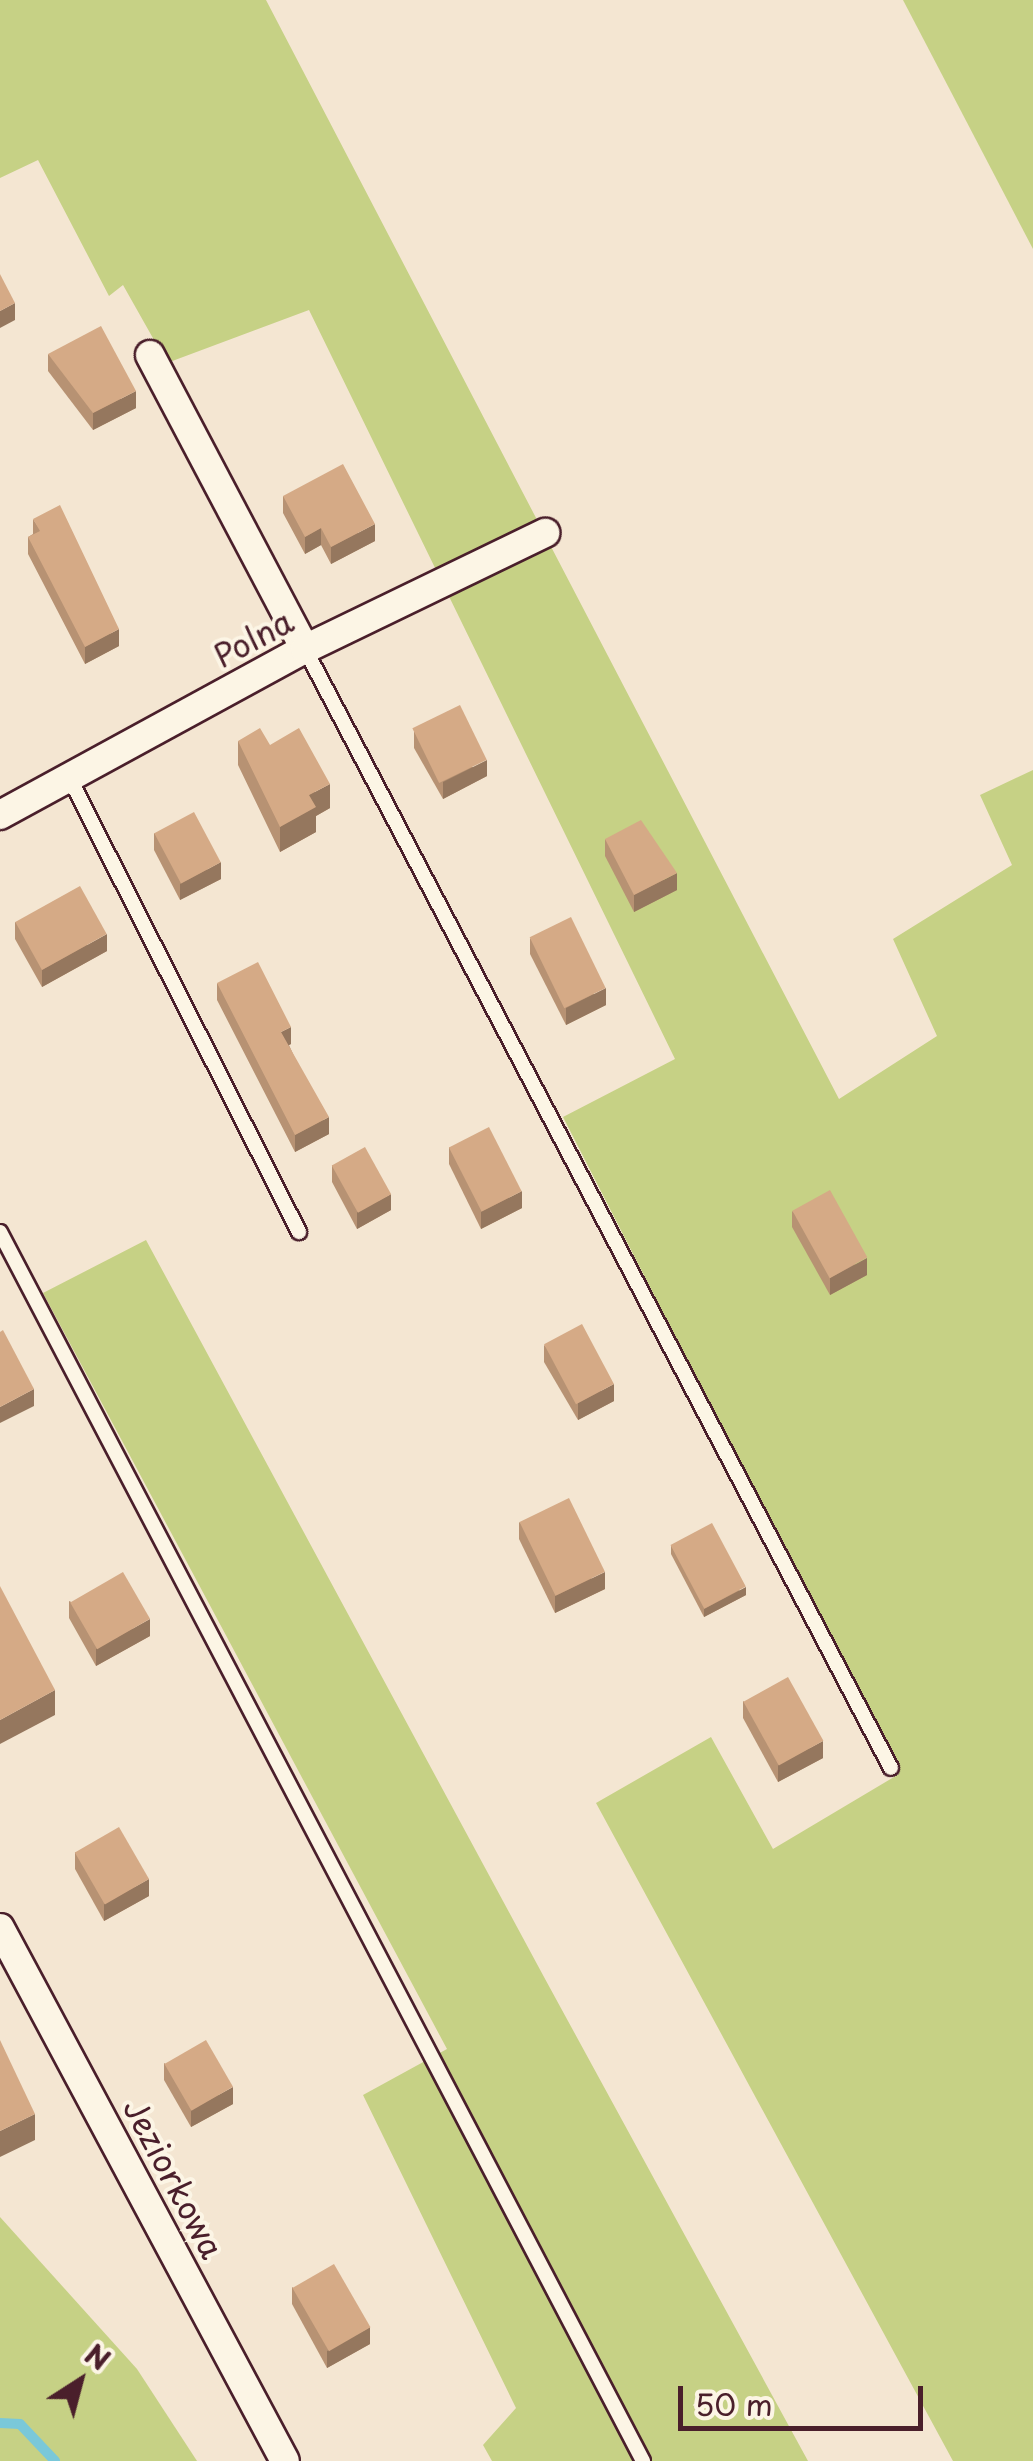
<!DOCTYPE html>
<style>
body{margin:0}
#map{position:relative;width:1033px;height:2461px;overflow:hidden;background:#f4e6d2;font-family:"Playpen Sans",sans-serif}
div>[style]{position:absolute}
.green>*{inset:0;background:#c6d185}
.stream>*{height:10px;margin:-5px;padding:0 5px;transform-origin:5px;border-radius:5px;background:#7ac8d9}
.roads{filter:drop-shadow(2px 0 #4a1f2b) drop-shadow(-2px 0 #4a1f2b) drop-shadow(0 2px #4a1f2b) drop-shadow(0 -2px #4a1f2b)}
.service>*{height:14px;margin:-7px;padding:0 7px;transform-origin:7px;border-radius:7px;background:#fcf5e5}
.minor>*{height:28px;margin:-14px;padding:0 14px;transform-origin:14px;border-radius:14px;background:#fcf5e5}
.wall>*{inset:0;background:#b79273}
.shaded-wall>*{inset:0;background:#95775e}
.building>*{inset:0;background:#d5aa86;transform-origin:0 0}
span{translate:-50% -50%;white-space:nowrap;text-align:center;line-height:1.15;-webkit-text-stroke:8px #fcf5e5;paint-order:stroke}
.street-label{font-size:32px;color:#4a1f2b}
.north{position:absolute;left:30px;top:2331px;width:100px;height:100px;-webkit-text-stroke:8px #fcf5e5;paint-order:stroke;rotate:36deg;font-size:28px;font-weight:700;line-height:40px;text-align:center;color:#4a1f2b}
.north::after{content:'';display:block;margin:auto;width:35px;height:45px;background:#4a1f2b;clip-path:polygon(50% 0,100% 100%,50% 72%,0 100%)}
.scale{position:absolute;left:678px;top:2386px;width:245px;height:45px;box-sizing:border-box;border:5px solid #4a1f2b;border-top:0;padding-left:12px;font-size:30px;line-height:35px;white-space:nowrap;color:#4a1f2b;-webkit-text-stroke:8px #fcf5e5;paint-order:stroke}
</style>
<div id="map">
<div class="green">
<div style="clip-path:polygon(0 0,266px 0,839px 1099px,937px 1036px,893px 939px,1012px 865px,980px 795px,1033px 770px,1033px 2461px,953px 2461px,596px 1803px,711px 1737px,773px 1849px,899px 1774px,563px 1117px,675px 1059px,309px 310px,167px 363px,123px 285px,109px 296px,38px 160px,0 178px)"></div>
<div style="clip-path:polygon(903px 0,1033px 0,1033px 249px)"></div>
<div style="clip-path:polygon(146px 1240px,544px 1977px,808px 2461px,492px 2461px,483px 2445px,516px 2408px,363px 2095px,447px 2049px,43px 1293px)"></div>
<div style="clip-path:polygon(0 2217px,137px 2369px,197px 2461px,0 2461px)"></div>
</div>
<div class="stream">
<div style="left:0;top:2423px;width:20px;rotate:3deg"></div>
<div style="left:20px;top:2424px;width:51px;rotate:46.6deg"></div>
</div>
<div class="roads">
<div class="service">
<div style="left:305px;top:649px;width:1263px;rotate:62.36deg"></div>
<div style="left:69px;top:777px;width:510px;rotate:63.18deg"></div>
<div style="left:0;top:1232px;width:1387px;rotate:62.38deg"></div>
</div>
<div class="minor">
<div style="left:150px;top:355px;width:332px;rotate:62.2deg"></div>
<div style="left:0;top:815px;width:347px;rotate:-28.6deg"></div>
<div style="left:305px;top:649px;width:267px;rotate:-25.8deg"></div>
<div style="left:0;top:1928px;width:604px;rotate:61.87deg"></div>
</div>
</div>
<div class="wall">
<div style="clip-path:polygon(48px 354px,136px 408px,93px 430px,48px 371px)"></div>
<div style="clip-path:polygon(283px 496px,375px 541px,331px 564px,321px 545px,305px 554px,283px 513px)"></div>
<div style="clip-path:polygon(33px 519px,119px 646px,85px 664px,28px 554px,28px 537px,33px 534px)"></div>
<div style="clip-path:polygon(414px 731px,487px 776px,443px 799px,414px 748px)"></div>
<div style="clip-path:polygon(238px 741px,270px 745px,330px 808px,316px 816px,316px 832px,280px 852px,238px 765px)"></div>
<div style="clip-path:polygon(154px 833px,221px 879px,180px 900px,154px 850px)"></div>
<div style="clip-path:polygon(605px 839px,677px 890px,634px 912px,605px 856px)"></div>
<div style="clip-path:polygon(15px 922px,107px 951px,42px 987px,15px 939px)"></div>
<div style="clip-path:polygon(530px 938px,606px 1005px,566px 1025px,530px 954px)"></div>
<div style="clip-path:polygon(217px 983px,291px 1044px,289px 1045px,329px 1134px,295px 1152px,217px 1000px)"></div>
<div style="clip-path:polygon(449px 1147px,522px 1208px,481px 1229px,449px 1164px)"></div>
<div style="clip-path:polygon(332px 1165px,391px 1210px,357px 1229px,332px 1182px)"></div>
<div style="clip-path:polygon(792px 1211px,867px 1275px,830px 1295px,792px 1227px)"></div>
<div style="clip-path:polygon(544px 1345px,614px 1401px,578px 1420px,544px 1362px)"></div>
<div style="clip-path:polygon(519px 1522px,605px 1589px,555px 1613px,519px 1539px)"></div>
<div style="clip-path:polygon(671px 1545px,746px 1595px,704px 1617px,671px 1554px)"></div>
<div style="clip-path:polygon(69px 1601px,150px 1636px,96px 1666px,69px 1618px)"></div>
<div style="clip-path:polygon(743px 1701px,823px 1758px,778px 1782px,743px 1718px)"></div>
<div style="clip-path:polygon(75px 1852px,149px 1896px,104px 1921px,75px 1869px)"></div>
<div style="clip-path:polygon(164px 2063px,233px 2104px,191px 2127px,164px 2080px)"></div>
<div style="clip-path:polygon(292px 2287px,370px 2344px,327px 2368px,292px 2304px)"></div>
</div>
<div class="shaded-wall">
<div style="clip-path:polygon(15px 303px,15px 320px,0 328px,0 311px)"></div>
<div style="clip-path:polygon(136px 391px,136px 408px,93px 430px,93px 413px)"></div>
<div style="clip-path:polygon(375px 524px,375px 541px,331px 564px,331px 547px)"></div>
<div style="clip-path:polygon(321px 528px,321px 545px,305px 554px,305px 537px)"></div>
<div style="clip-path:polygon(119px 629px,119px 646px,85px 664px,85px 647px)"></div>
<div style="clip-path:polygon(487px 760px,487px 776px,443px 799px,443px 782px)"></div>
<div style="clip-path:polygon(330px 784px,330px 808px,316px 816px,316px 832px,280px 852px,280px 827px,309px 795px)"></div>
<div style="clip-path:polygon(221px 862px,221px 879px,180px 900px,180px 884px)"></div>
<div style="clip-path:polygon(677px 873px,677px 890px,634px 912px,634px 895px)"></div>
<div style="clip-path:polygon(107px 934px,107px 951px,42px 987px,42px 970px)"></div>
<div style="clip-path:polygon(606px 988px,606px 1005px,566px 1025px,566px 1008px)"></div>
<div style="clip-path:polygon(291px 1027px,291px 1044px,281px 1049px,281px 1032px)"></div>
<div style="clip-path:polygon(329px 1117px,329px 1134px,295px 1152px,295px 1135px)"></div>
<div style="clip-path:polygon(522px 1191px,522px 1208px,481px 1229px,481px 1212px)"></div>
<div style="clip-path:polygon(391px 1194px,391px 1210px,357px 1229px,357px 1212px)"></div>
<div style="clip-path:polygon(867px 1258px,867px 1275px,830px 1295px,830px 1278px)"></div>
<div style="clip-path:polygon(614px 1384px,614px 1401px,578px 1420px,578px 1403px)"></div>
<div style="clip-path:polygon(34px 1389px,34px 1406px,0 1423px,0 1407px)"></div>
<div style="clip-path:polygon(605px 1572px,605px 1589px,555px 1613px,555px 1596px)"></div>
<div style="clip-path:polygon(746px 1587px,746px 1595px,704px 1617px,704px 1609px)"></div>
<div style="clip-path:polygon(150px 1619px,150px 1636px,96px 1666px,96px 1649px)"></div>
<div style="clip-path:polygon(55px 1690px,55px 1715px,0 1744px,0 1720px)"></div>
<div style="clip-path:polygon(823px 1741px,823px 1758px,778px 1782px,778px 1765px)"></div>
<div style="clip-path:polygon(149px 1879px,149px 1896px,104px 1921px,104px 1904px)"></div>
<div style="clip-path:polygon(233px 2087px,233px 2104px,191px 2127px,191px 2110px)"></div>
<div style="clip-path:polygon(35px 2114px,35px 2140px,0 2157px,0 2131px)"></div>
<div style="clip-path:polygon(370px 2327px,370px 2344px,327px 2368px,327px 2351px)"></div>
</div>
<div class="building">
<div style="clip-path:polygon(0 274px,15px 303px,0 311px)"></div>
<div style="clip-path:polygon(101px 326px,136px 391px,93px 413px,48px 354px)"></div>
<div style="clip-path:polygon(343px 464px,375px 524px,331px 547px,321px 528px,305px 537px,283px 496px)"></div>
<div style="clip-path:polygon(60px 505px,119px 629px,85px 647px,28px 537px,40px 531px,33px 519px)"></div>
<div style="left:460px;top:705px;width:61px;height:53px;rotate:64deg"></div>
<div style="clip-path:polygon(260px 728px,270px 745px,299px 728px,330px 784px,309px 795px,316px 807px,280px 827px,238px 741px)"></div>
<div style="left:194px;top:812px;width:57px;height:45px;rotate:62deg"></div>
<div style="clip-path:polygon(641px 820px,677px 873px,634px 895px,605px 839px)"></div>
<div style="left:80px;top:886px;width:55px;height:74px;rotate:61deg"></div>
<div style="left:571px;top:917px;width:79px;height:46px;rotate:64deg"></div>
<div style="clip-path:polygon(258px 962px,291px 1027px,281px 1032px,329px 1117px,295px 1135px,217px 983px)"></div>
<div style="left:489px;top:1127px;width:72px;height:45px;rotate:63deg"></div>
<div style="left:365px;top:1147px;width:54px;height:38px;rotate:61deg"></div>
<div style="left:830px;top:1190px;width:77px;height:43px;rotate:61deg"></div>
<div style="left:582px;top:1324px;width:68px;height:43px;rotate:62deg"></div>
<div style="clip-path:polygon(3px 1330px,34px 1389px,0 1407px,0 1332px)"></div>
<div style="left:569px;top:1498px;width:82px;height:55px;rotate:64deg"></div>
<div style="left:712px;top:1523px;width:72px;height:47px;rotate:62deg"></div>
<div style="left:123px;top:1572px;width:54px;height:61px;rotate:60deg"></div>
<div style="clip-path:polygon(0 1586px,55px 1690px,0 1720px)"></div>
<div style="left:788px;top:1677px;width:73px;height:51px;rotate:61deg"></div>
<div style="left:119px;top:1827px;width:60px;height:51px;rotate:60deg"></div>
<div style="clip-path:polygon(0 2040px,35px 2114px,0 2131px)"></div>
<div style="left:206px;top:2040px;width:54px;height:48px;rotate:60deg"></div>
<div style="left:334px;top:2264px;width:73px;height:48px;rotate:60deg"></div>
</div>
<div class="street-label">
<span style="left:253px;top:638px;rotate:-28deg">Polna</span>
<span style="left:174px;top:2178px;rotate:62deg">Jeziorkowa</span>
</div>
<div class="north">N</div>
<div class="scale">50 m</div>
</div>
